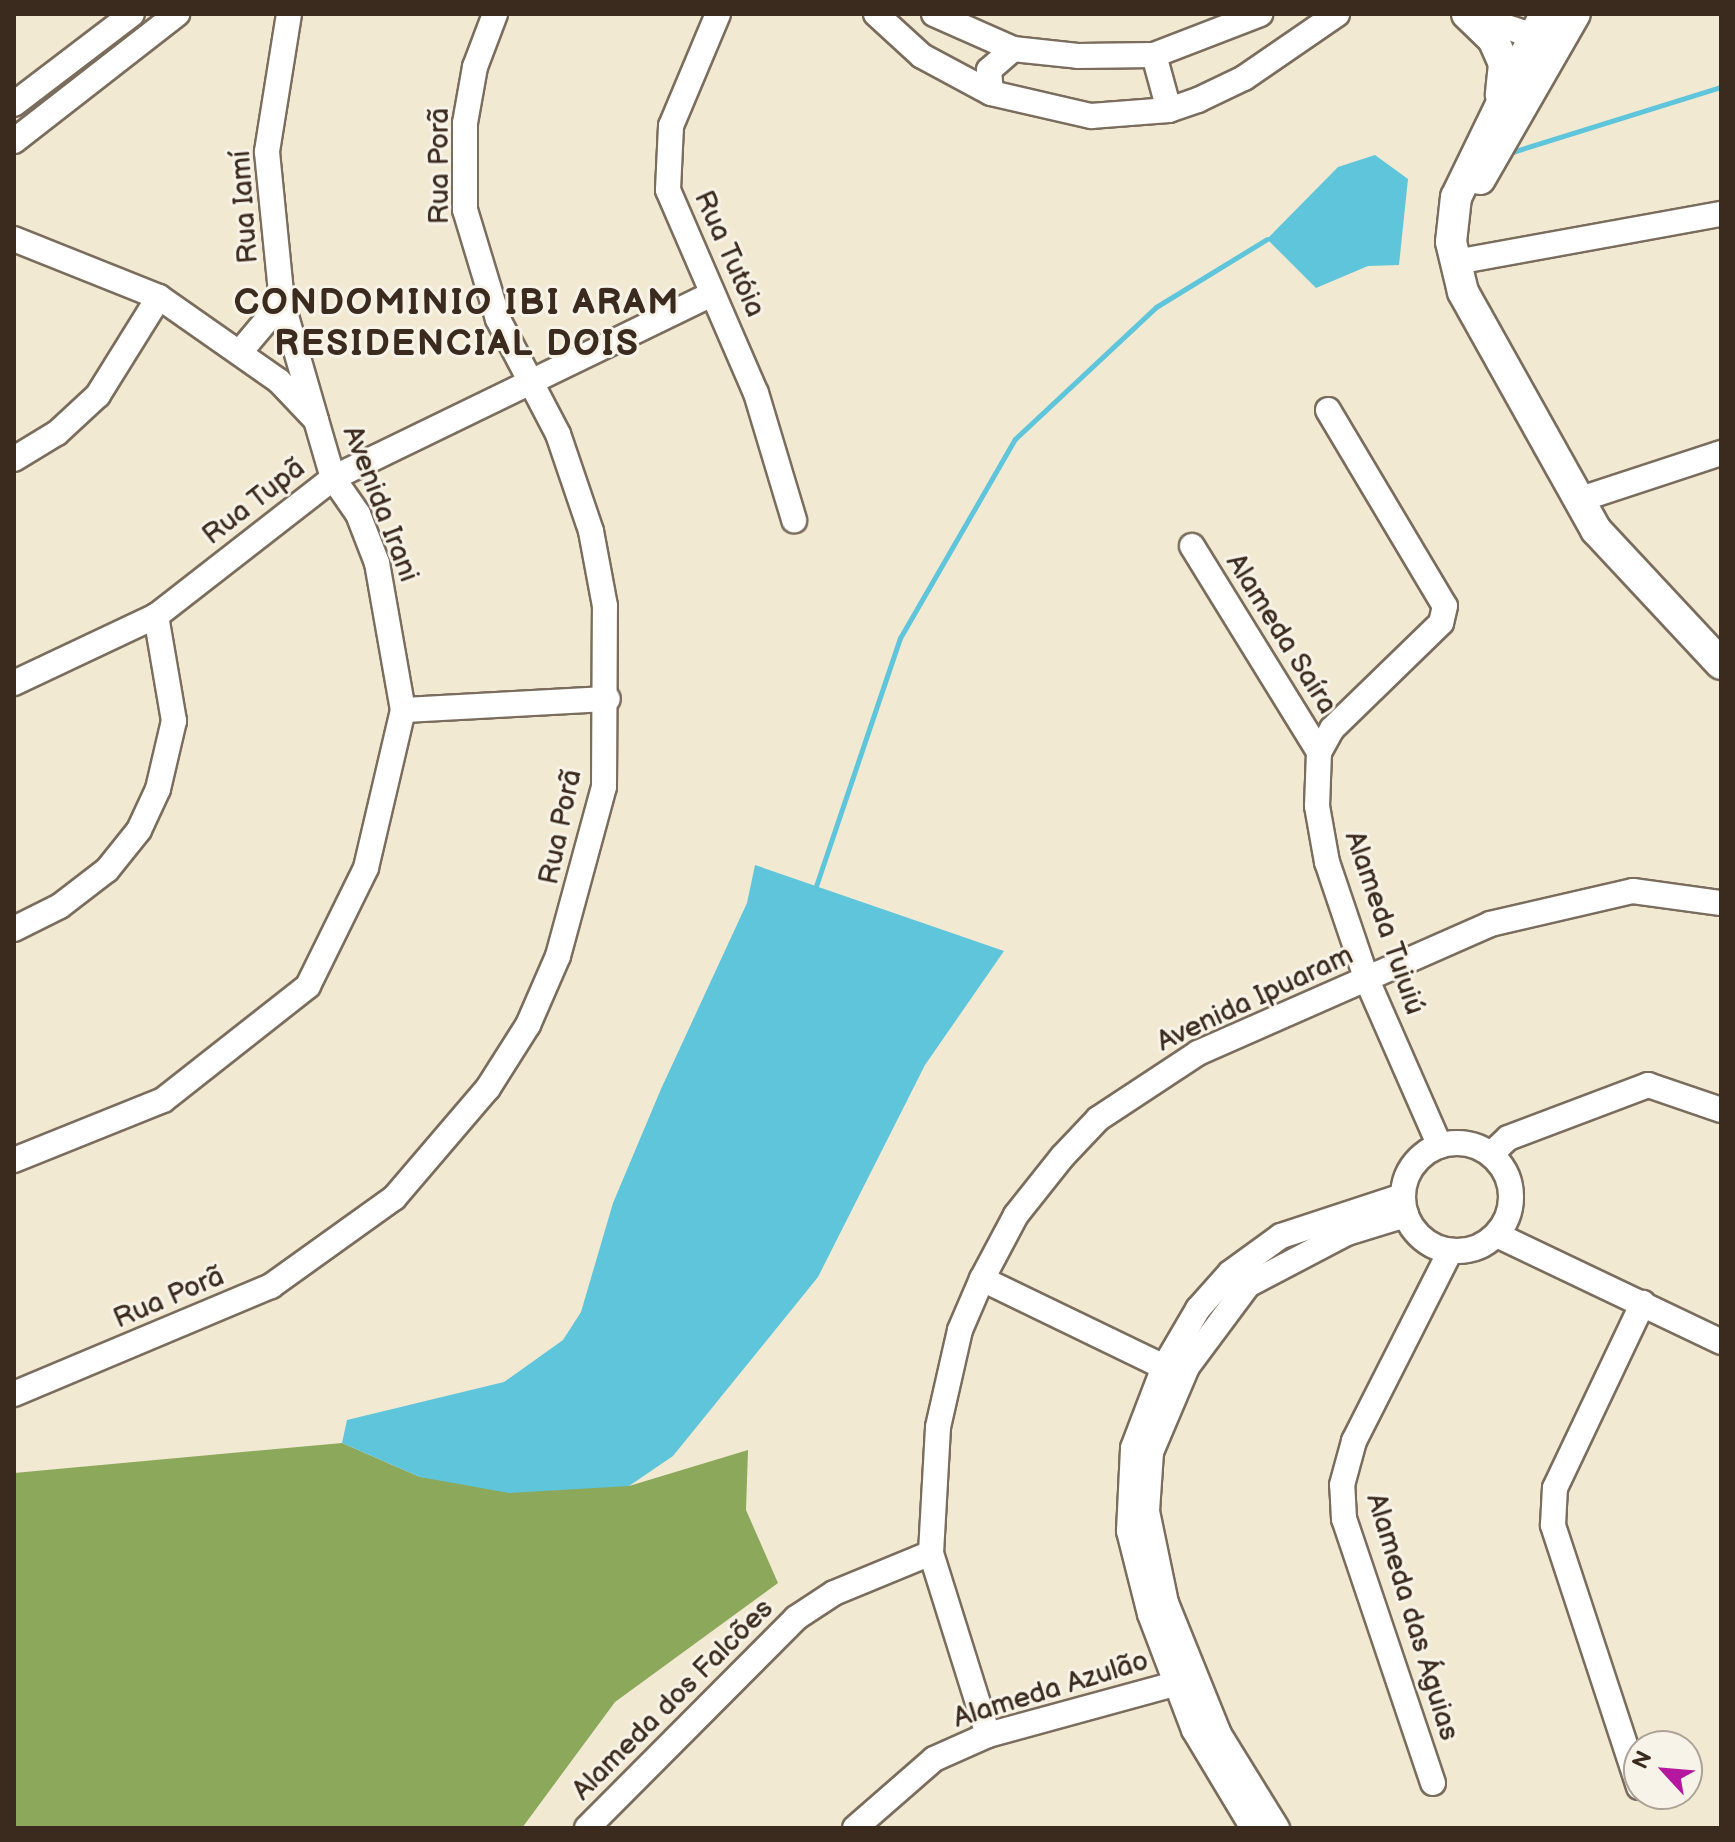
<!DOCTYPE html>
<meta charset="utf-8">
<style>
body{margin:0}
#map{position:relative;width:1735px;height:1842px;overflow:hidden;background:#f2e9d3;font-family:"Balsamiq Sans",sans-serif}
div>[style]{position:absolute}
.forest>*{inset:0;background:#8ca85a}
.water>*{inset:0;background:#5ec5db}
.stream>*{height:5px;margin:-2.5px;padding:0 2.5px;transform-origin:2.5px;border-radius:2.5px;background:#5ec5db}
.roads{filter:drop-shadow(2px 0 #7b6d5d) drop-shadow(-2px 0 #7b6d5d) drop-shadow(0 2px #7b6d5d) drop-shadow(0 -2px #7b6d5d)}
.minor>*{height:24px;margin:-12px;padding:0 12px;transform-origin:12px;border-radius:12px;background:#fff}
.minor>.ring{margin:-12px;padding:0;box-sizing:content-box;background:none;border:24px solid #fff;border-radius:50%}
.major>*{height:30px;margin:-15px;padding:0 15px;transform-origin:15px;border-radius:15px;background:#fff}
span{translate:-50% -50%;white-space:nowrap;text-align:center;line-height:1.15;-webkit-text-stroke:6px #f7f3e8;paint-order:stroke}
.street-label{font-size:28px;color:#3b2a1e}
.district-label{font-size:36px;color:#3b2a1e;font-weight:700;letter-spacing:2px}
.frame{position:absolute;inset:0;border:16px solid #3b2a1e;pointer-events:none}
.north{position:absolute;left:1623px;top:1730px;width:80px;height:80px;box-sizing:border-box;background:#f7f3e8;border:2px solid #aca397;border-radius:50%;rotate:296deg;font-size:22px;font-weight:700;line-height:32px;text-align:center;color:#3b2a1e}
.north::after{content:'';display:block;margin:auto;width:28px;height:36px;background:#b5179e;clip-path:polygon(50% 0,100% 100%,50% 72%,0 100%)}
</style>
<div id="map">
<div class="forest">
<div style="clip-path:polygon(342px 1443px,420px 1477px,629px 1486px,748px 1450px,746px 1510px,778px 1583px,615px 1702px,522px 1828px,14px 1828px,14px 1473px)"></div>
</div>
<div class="water">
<div style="clip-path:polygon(1375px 155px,1408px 179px,1399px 265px,1368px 266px,1316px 288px,1267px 239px,1338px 167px)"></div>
<div style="clip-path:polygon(755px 865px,1004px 951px,925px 1065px,818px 1277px,673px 1456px,629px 1486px,509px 1493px,420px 1477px,342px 1443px,347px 1420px,504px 1382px,563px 1340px,581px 1312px,613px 1203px,661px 1089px,747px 903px)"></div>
</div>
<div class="stream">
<div style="left:1509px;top:153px;width:222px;rotate:-17.3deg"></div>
<div style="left:816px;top:886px;width:262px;rotate:-71.3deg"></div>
<div style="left:900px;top:638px;width:230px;rotate:-60deg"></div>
<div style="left:1015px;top:439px;width:193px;rotate:-43.1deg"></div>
<div style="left:1156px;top:307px;width:130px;rotate:-31.5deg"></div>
</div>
<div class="roads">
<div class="minor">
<div style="left:289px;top:14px;width:140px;rotate:99.1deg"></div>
<div style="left:267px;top:152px;width:151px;rotate:84.3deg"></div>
<div style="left:282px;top:302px;width:119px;rotate:73.9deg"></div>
<div style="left:718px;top:14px;width:121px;rotate:112.8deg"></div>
<div style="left:671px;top:126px;width:64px;rotate:92.7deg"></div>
<div style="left:668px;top:190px;width:221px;rotate:66.6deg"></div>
<div style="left:756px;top:393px;width:133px;rotate:73.3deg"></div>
<div style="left:876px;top:14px;width:62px;rotate:42.4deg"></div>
<div style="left:922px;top:56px;width:78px;rotate:28.2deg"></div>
<div style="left:991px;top:93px;width:103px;rotate:13deg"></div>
<div style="left:1091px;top:116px;width:78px;rotate:-4.4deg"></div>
<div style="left:1169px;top:110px;width:31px;rotate:-19deg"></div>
<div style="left:1198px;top:100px;width:51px;rotate:-25.6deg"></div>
<div style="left:1244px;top:78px;width:113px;rotate:-34.5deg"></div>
<div style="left:934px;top:14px;width:86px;rotate:23.9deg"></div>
<div style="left:1013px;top:49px;width:65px;rotate:6.1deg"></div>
<div style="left:1078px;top:56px;width:76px;rotate:-0.8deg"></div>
<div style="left:1154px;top:55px;width:114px;rotate:-21.1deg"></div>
<div style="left:1470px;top:15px;width:67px;rotate:18.2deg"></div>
<div style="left:1154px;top:55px;width:57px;rotate:74.7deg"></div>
<div style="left:991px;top:93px;width:23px;rotate:-95deg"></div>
<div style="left:989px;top:70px;width:32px;rotate:-41deg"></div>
<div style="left:14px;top:104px;width:148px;rotate:-37.3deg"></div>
<div style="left:14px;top:141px;width:207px;rotate:-37.9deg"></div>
<div style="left:14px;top:239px;width:156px;rotate:21.8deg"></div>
<div style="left:159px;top:297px;width:146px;rotate:35deg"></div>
<div style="left:279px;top:381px;width:54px;rotate:46.5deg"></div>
<div style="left:316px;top:420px;width:60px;rotate:73.7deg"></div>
<div style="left:333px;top:478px;width:44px;rotate:55.2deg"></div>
<div style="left:358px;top:514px;width:53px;rotate:68.8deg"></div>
<div style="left:377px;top:563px;width:149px;rotate:80deg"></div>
<div style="left:403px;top:710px;width:162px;rotate:103.2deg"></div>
<div style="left:366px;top:868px;width:131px;rotate:116.2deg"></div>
<div style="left:308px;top:986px;width:184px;rotate:141.8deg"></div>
<div style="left:163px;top:1100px;width:161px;rotate:158.1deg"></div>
<div style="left:1456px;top:262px;width:269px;rotate:-10.3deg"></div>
<div style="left:240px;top:352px;width:65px;rotate:-50deg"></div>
<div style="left:1328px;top:410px;width:228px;rotate:59.2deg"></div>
<div style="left:1445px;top:606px;width:17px;rotate:103deg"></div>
<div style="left:1441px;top:623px;width:152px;rotate:135.8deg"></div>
<div style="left:1332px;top:729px;width:26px;rotate:119deg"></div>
<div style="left:1319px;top:752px;width:54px;rotate:92.1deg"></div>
<div style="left:1317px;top:806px;width:57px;rotate:79.9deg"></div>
<div style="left:1327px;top:862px;width:125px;rotate:71.3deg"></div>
<div style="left:1367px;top:980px;width:181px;rotate:66.3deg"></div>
<div style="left:14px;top:459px;width:50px;rotate:-31.2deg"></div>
<div style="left:57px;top:433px;width:56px;rotate:-42.8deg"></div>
<div style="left:98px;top:395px;width:115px;rotate:-58.1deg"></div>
<div style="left:1578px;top:500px;width:151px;rotate:-18.2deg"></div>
<div style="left:1192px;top:546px;width:242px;rotate:58.3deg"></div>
<div style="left:14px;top:683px;width:157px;rotate:-25.3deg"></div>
<div style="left:156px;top:616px;width:224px;rotate:-37.9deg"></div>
<div style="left:333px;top:478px;width:419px;rotate:-25.9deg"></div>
<div style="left:403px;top:710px;width:205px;rotate:-3.1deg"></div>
<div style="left:14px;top:929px;width:51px;rotate:-26.6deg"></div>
<div style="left:60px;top:906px;width:59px;rotate:-37.5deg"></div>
<div style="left:107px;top:870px;width:51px;rotate:-51.3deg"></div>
<div style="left:139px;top:830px;width:45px;rotate:-65.1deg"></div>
<div style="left:158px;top:789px;width:70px;rotate:-76.8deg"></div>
<div style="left:174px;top:721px;width:107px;rotate:-99.7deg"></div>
<div class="ring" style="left:1403px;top:1143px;width:84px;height:84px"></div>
<div style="left:1491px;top:1154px;width:23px;rotate:-43deg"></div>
<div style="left:1508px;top:1138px;width:150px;rotate:-20.7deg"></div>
<div style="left:1648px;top:1085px;width:77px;rotate:18.9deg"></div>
<div style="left:1497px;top:1235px;width:248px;rotate:25.5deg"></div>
<div style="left:982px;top:1279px;width:202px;rotate:25.8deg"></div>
<div style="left:14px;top:1394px;width:279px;rotate:-22.8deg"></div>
<div style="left:271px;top:1286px;width:151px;rotate:-35.6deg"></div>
<div style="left:394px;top:1198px;width:145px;rotate:-49.5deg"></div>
<div style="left:488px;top:1088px;width:75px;rotate:-57.6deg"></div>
<div style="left:528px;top:1025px;width:75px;rotate:-66.5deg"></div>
<div style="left:558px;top:956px;width:175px;rotate:-74.8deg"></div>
<div style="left:604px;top:787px;width:181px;rotate:-89.7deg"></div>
<div style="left:605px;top:606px;width:76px;rotate:-100.6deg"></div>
<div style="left:591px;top:531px;width:102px;rotate:-108.8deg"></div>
<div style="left:558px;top:434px;width:130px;rotate:-117.6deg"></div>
<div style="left:498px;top:319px;width:114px;rotate:-106.8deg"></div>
<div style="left:465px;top:210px;width:87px;rotate:-90deg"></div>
<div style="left:465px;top:123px;width:57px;rotate:-79.9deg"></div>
<div style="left:475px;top:67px;width:57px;rotate:-69.3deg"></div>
<div style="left:988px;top:1735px;width:191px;rotate:-107.4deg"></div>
<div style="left:931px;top:1553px;width:126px;rotate:-86.8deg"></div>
<div style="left:938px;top:1427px;width:99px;rotate:-77.2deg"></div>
<div style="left:960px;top:1330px;width:56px;rotate:-66.7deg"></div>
<div style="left:982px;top:1279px;width:72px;rotate:-62deg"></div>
<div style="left:1016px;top:1215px;width:75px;rotate:-51.5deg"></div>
<div style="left:1063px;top:1156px;width:51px;rotate:-46.6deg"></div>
<div style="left:1098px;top:1119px;width:120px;rotate:-33.4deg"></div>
<div style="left:1198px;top:1053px;width:319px;rotate:-23.8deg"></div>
<div style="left:1490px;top:924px;width:147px;rotate:-13deg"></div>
<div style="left:1633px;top:891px;width:89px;rotate:7.8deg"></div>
<div style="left:1433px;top:1783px;width:279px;rotate:-108.6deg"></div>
<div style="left:1344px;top:1519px;width:34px;rotate:-93deg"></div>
<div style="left:1342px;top:1485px;width:46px;rotate:-74.7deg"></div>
<div style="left:1354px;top:1441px;width:212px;rotate:-63.1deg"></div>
<div style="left:1639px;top:1787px;width:276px;rotate:-108.2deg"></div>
<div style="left:1553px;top:1525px;width:37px;rotate:-87deg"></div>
<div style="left:1555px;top:1488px;width:205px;rotate:-64.6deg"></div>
<div style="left:587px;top:1828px;width:296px;rotate:-45.1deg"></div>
<div style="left:796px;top:1618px;width:45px;rotate:-33.3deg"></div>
<div style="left:834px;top:1593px;width:105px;rotate:-22.4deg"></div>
<div style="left:855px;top:1828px;width:105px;rotate:-41.1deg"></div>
<div style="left:934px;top:1759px;width:59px;rotate:-24deg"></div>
<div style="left:988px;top:1735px;width:205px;rotate:-15.3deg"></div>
<div style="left:1253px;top:1828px;width:114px;rotate:-121deg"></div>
<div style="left:1194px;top:1730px;width:124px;rotate:-110.8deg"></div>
<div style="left:1150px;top:1614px;width:86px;rotate:-104.2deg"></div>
<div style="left:1129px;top:1531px;width:83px;rotate:-87.2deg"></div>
<div style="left:1133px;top:1448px;width:87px;rotate:-69.1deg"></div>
<div style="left:1164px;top:1367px;width:67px;rotate:-59.6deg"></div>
<div style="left:1198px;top:1309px;width:48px;rotate:-48.4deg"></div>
<div style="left:1230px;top:1273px;width:63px;rotate:-36deg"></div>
<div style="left:1281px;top:1236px;width:128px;rotate:-18.2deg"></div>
<div style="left:1277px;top:1828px;width:110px;rotate:-121.7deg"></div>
<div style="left:1219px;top:1734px;width:141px;rotate:-112deg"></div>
<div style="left:1166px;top:1603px;width:94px;rotate:-101.7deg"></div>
<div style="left:1147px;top:1511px;width:59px;rotate:-86.1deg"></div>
<div style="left:1151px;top:1452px;width:92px;rotate:-67deg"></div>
<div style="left:1187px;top:1367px;width:102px;rotate:-53.4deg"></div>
<div style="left:1248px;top:1285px;width:112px;rotate:-27.7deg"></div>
<div style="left:1347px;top:1233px;width:62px;rotate:-17deg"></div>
</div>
<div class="major">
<div style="left:1467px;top:14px;width:36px;rotate:44deg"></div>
<div style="left:1493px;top:39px;width:27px;rotate:66deg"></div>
<div style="left:1504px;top:64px;width:31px;rotate:96deg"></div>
<div style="left:1545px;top:14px;width:203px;rotate:115.9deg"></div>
<div style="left:1456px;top:197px;width:45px;rotate:96.3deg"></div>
<div style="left:1451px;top:242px;width:51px;rotate:76.5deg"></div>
<div style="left:1463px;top:292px;width:273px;rotate:60.8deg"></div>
<div style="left:1596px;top:530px;width:183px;rotate:47deg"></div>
<div style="left:1480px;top:179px;width:190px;rotate:-60.1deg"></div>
</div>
</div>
<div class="street-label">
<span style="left:440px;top:166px;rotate:-90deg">Rua Porã</span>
<span style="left:245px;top:207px;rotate:-94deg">Rua Iamí</span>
<span style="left:729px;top:254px;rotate:66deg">Rua Tutóia</span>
<span style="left:254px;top:502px;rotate:-38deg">Rua Tupã</span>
<span style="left:380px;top:504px;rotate:69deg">Avenida Irani</span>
<span style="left:1281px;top:634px;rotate:58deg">Alameda Saíra</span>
<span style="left:561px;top:827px;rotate:-78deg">Rua Porã</span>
<span style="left:1384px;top:923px;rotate:71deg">Alameda Tuiuiú</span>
<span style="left:1255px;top:999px;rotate:-25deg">Avenida Ipuaram</span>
<span style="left:169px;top:1298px;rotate:-23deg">Rua Porã</span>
<span style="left:1412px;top:1617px;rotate:73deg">Alameda das Águias</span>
<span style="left:1051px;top:1690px;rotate:-17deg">Alameda Azulão</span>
<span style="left:673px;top:1700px;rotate:-45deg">Alameda dos Falcões</span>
</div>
<div class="district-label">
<span style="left:457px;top:324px">CONDOMINIO IBI ARAM<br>RESIDENCIAL DOIS</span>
</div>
<div class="frame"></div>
<div class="north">N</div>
</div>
